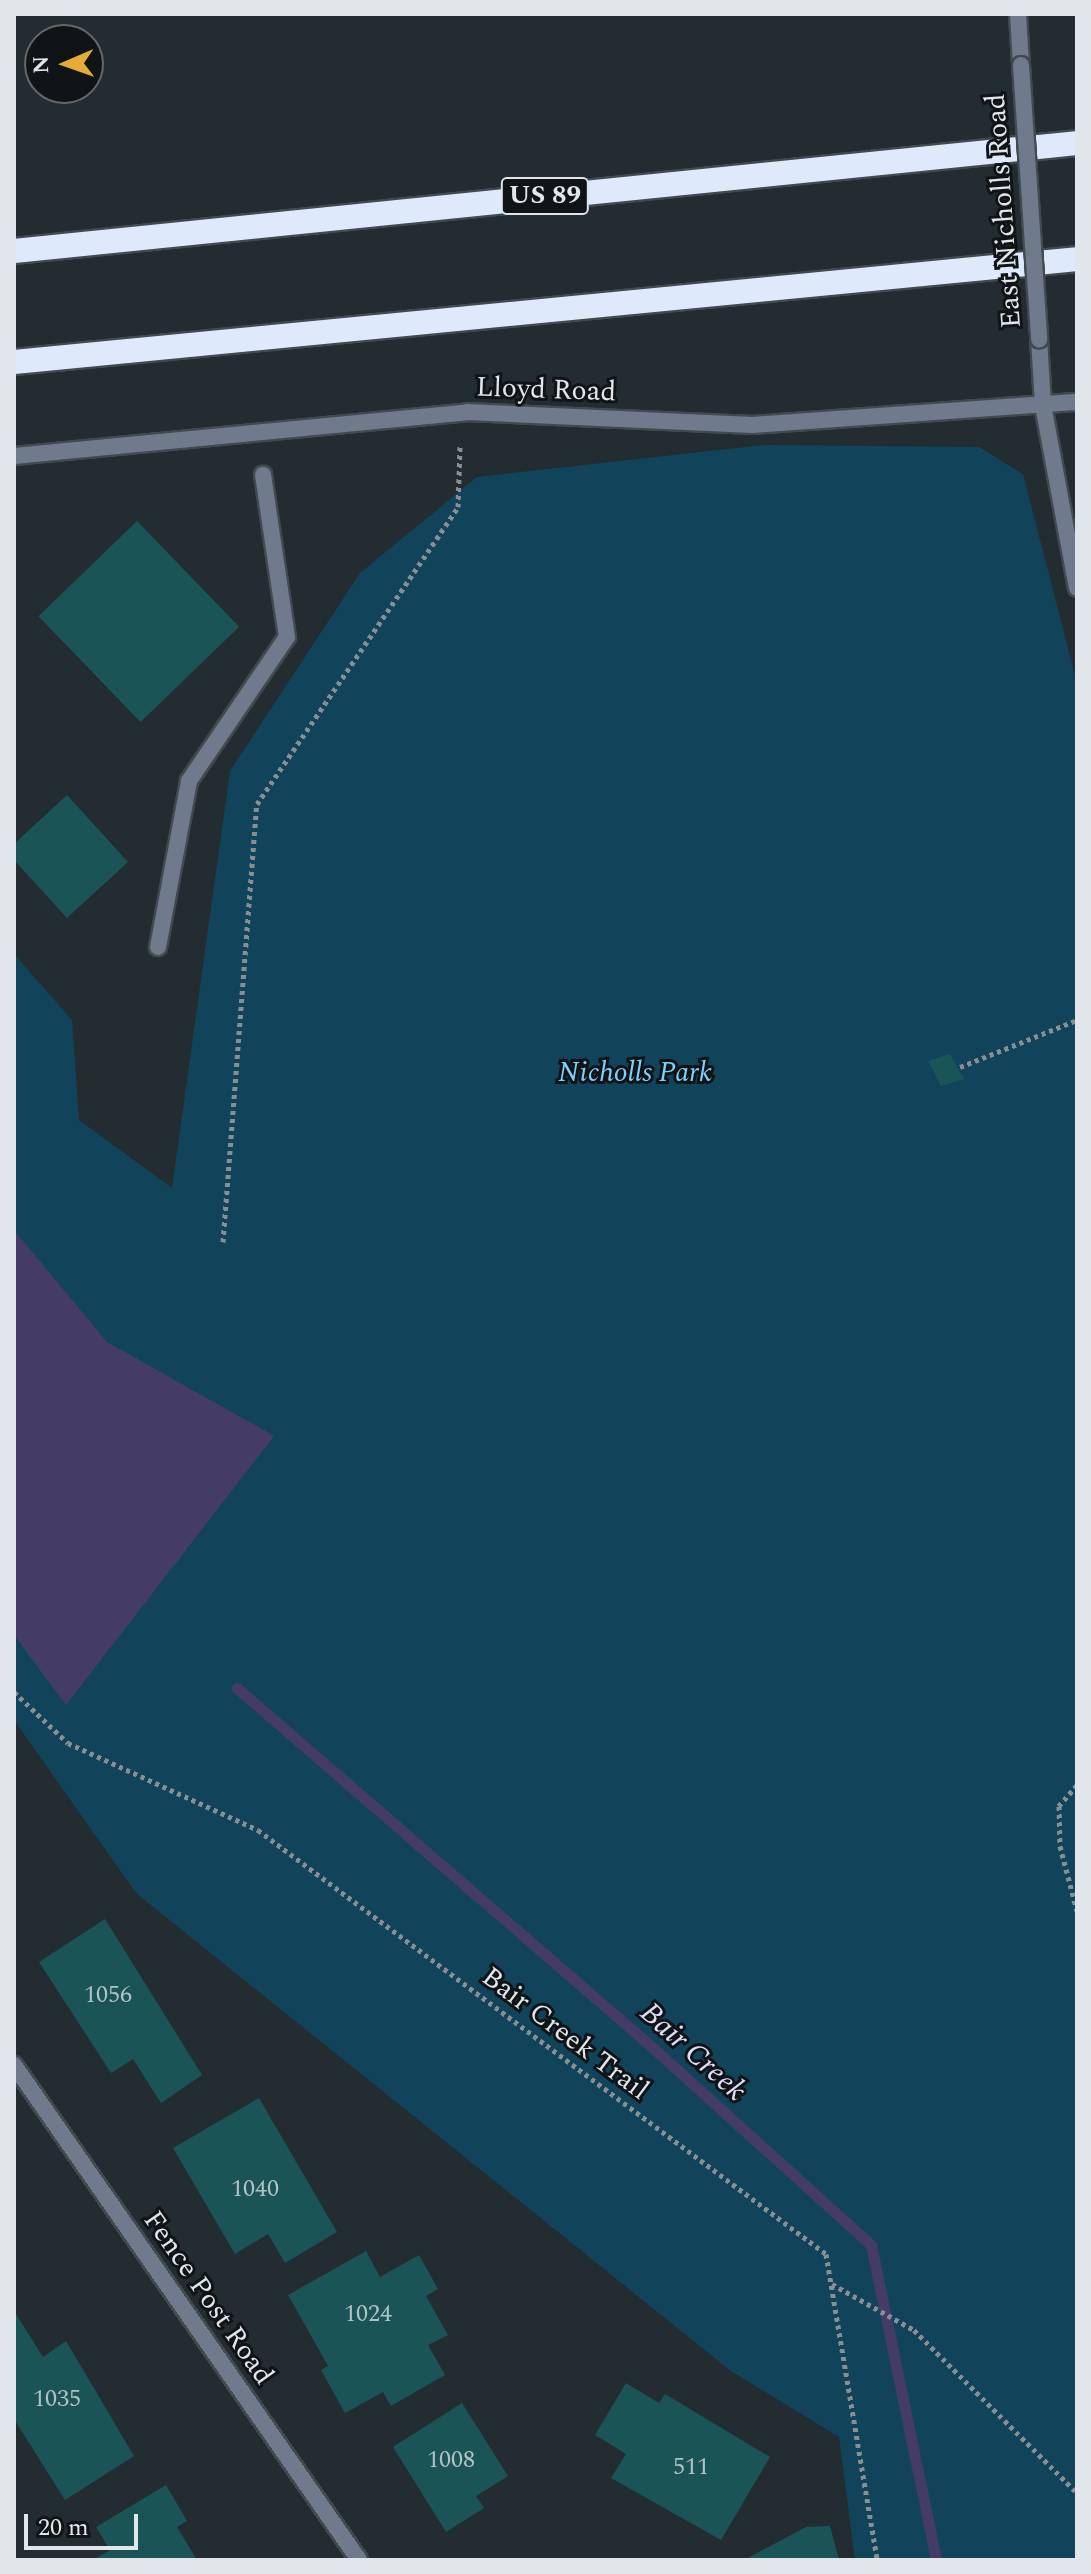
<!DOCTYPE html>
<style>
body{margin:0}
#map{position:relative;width:1091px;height:2574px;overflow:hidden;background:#232c31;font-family:Spectral,serif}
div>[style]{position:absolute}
.green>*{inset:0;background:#11445a}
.water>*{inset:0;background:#443c67}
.stream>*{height:11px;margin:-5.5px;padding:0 5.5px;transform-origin:5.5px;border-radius:5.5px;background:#443c67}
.building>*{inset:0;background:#1b5457;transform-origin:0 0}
.path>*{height:5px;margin-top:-2.5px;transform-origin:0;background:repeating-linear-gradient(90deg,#888f93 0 4px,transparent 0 8px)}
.roads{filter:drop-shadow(2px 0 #414a4e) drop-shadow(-2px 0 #414a4e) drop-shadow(0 2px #414a4e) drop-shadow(0 -2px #414a4e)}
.service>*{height:16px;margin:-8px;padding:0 8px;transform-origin:8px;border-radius:8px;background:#6f7a8d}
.minor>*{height:16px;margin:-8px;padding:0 8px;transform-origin:8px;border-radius:8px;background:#6f7a8d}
.tertiary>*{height:16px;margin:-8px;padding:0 8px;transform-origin:8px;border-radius:8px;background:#6f7a8d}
.motorway>*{height:24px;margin:-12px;padding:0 12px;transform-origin:12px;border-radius:12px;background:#dee9fc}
.bridges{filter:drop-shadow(2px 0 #414a4e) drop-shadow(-2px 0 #414a4e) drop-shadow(0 2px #414a4e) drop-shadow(0 -2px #414a4e)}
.tertiary-bridge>*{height:16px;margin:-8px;padding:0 8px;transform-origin:8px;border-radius:8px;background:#6f7a8d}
span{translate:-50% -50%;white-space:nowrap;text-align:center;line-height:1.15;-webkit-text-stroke:6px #101416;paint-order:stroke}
.number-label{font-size:24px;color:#afc2c4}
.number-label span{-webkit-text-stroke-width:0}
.shield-label span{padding:2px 6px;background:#101416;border:2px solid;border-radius:6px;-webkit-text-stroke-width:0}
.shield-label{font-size:26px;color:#e0e6e9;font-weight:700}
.street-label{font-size:28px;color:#e0e6e9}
.park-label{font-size:28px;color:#7cd2fc;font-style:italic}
.water-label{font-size:30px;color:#e0ddfb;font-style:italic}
.frame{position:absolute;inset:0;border:16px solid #e0e6e9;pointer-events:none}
.north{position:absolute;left:24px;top:24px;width:80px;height:80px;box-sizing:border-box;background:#101416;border:2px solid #63686a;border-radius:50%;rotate:268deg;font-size:22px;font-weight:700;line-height:32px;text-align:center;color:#e0e6e9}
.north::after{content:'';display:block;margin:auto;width:28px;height:36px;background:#e6ad36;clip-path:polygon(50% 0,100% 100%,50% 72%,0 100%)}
.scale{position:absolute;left:24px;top:2514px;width:114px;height:36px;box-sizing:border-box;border:4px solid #e0e6e9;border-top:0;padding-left:10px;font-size:24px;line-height:28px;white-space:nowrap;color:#e0e6e9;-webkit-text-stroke:6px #101416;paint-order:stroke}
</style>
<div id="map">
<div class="green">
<div style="clip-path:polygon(764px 445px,979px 447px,1023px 474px,1077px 683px,1077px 2560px,855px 2560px,839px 2437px,731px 2371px,136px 1893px,14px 1720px,14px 954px,72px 1020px,79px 1120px,172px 1188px,230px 771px,360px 573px,477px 477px)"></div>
</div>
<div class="water">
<div style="clip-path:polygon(14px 1230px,107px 1342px,274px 1436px,66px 1705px,14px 1635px)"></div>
</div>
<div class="stream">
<div style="left:237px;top:1688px;width:549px;rotate:40.86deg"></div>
<div style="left:652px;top:2047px;width:295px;rotate:42.1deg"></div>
<div style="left:871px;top:2245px;width:322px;rotate:78.3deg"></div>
</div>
<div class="building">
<div style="left:137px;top:521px;width:147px;height:137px;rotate:46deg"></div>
<div style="clip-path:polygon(67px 795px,128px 862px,67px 918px,14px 860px,14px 844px)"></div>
<div style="clip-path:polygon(950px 1054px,964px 1079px,941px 1086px,928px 1061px)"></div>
<div style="clip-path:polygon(105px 1919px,202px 2075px,161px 2103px,133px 2059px,111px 2073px,39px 1962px)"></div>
<div style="clip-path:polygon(259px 2098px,337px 2232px,285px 2263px,268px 2234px,235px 2254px,173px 2148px)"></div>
<div style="clip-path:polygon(366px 2251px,380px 2277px,419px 2255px,438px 2289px,426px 2296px,448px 2335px,428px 2345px,445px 2375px,391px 2406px,383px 2392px,345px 2413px,321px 2370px,328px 2366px,288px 2295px)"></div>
<div style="clip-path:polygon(16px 2314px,43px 2357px,66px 2341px,134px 2456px,65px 2500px,14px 2419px)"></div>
<div style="clip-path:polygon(626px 2383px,659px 2403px,665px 2394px,770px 2457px,721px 2540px,611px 2478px,626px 2454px,595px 2435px)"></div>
<div style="clip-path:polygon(462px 2403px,508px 2476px,476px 2496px,484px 2508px,446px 2532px,393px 2447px)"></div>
<div style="clip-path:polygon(166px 2485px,187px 2521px,177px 2527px,197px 2560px,93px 2560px,110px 2550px,96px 2527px)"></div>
<div style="clip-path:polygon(830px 2526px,839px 2560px,744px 2560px,806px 2527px)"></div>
</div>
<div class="path">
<div style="left:960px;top:1067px;width:126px;rotate:-21.9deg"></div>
<div style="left:223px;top:1242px;width:439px;rotate:-85.6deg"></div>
<div style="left:257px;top:804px;width:359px;rotate:-55.9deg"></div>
<div style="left:458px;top:507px;width:61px;rotate:-88.1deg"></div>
<div style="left:14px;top:1692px;width:74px;rotate:43.4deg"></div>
<div style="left:68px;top:1743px;width:209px;rotate:24.6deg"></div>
<div style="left:258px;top:1830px;width:709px;rotate:36.74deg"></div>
<div style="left:826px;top:2254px;width:310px;rotate:80.5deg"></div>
<div style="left:1077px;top:1785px;width:28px;rotate:131deg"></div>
<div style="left:1059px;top:1806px;width:40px;rotate:88.6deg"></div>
<div style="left:1060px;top:1846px;width:67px;rotate:75.3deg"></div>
<div style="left:832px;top:2284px;width:94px;rotate:29.3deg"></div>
<div style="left:914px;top:2330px;width:231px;rotate:45deg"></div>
</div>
<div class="roads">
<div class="service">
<div style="left:158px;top:947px;width:169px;rotate:-79.4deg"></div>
<div style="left:189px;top:781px;width:174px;rotate:-55.8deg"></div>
<div style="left:287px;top:637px;width:164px;rotate:-98.4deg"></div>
</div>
<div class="minor">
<div style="left:14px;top:2065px;width:603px;rotate:55.12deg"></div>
</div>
<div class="tertiary">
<div style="left:1018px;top:14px;width:51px;rotate:86.6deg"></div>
<div style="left:1039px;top:339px;width:66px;rotate:86.5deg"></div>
<div style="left:1043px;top:405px;width:186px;rotate:79.5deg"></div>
<div style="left:14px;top:456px;width:455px;rotate:-5.5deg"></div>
<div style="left:467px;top:412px;width:286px;rotate:2.6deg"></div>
<div style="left:753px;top:425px;width:325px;rotate:-4.1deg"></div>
</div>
<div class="motorway">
<div style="left:14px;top:251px;width:1068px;rotate:-5.8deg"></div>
<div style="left:14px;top:362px;width:1068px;rotate:-5.53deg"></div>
</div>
</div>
<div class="bridges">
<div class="tertiary-bridge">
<div style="left:1021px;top:65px;width:275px;rotate:86.2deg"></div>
</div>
</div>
<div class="number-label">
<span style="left:108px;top:1996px">1056</span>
<span style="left:255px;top:2190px">1040</span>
<span style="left:368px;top:2315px">1024</span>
<span style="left:57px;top:2400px">1035</span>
<span style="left:451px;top:2461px">1008</span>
<span style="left:691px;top:2468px">511</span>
</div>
<div class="shield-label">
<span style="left:545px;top:196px">US 89</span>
</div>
<div class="street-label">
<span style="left:1004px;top:211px;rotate:-94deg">East Nicholls Road</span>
<span style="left:546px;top:390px;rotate:2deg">Lloyd Road</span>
<span style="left:565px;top:2034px;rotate:37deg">Bair Creek Trail</span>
<span style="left:208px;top:2298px;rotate:55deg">Fence Post Road</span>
</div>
<div class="park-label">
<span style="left:635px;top:1073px">Nicholls Park</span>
</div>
<div class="water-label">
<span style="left:693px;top:2052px;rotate:42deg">Bair Creek</span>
</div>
<div class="frame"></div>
<div class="north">N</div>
<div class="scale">20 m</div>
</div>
